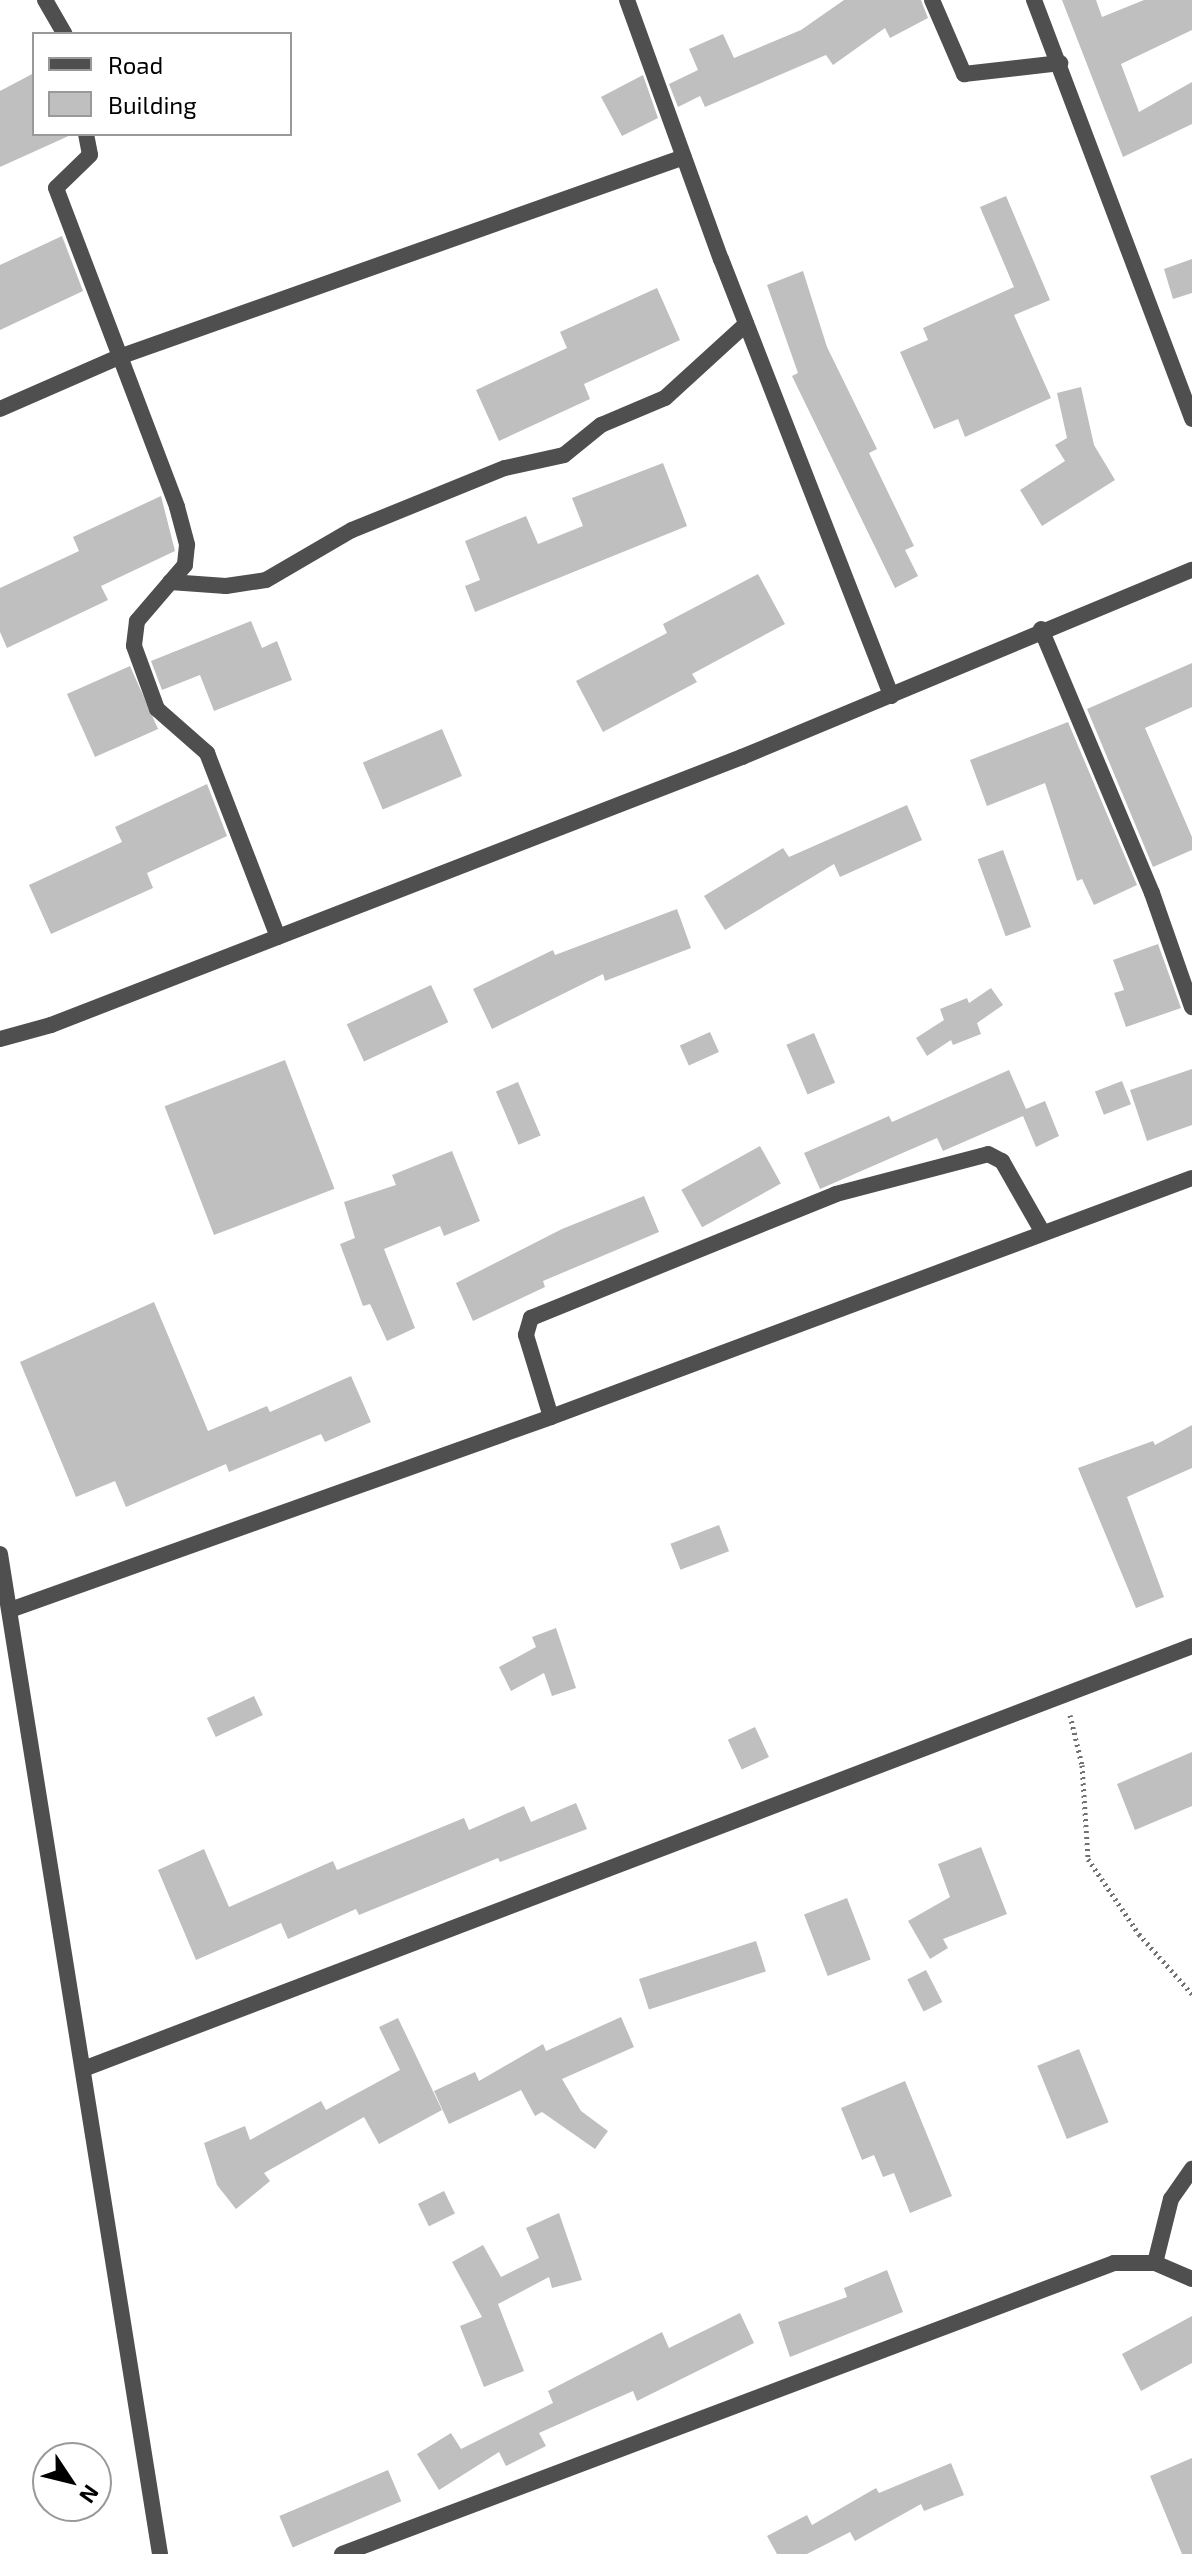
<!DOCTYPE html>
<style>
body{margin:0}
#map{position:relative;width:1192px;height:2554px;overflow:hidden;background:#fff;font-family:"Exo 2",sans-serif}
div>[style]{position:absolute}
.building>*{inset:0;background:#bfbfbf;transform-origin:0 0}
.path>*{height:5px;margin-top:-2.5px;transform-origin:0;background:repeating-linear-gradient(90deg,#717171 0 2px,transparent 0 6px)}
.minor>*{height:16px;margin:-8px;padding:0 8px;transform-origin:8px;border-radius:8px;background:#4f4f4f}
span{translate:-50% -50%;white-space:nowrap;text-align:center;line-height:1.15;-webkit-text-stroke:7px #fff;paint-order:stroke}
.legend{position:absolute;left:32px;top:32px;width:260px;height:104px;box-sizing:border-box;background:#fff;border:2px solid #999;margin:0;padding:10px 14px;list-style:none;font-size:24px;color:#000}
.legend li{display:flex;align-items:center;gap:16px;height:40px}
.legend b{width:40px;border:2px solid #999}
.north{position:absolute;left:32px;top:2442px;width:80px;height:80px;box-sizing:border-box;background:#fff;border:2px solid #999;border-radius:50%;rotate:125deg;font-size:22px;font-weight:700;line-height:32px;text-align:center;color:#000}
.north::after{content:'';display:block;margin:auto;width:28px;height:36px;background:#000;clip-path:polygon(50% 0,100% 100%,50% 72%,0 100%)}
</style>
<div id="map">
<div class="building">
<div style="clip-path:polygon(844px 0,921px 0,928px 18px,890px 38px,885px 28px,833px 65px,826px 55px,705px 107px,700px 96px,678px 107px,669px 84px,698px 70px,689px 49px,723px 34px,734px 58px,801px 30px)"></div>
<div style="clip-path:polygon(1062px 0,1096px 0,1102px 17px,1144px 0,1192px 0,1192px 30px,1121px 64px,1139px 112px,1192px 82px,1192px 124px,1123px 157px)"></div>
<div style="clip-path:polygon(34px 73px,34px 134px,73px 134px,0 167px,0 91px)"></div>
<div style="clip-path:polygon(643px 75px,658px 118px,622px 136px,601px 97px)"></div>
<div style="clip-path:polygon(1006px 196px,1050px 300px,1014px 315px,1051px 398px,965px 437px,958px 419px,934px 429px,900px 352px,928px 340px,923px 328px,1014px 287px,980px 207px)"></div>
<div style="clip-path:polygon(62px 236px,83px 291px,0 330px,0 265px)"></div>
<div style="clip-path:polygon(1192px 259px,1192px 293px,1173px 299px,1164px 269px)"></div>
<div style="clip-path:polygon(803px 271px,827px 347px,877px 449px,869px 453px,914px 546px,905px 550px,918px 576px,895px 588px,792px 376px,798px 373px,767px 285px)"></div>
<div style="clip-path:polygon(657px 288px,680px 340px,584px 384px,590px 399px,499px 441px,476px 390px,567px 348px,560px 332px)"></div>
<div style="clip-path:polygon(1081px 387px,1094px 445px,1115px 480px,1042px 526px,1020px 490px,1065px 461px,1055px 445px,1067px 438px,1057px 393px)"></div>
<div style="clip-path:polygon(663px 463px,687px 526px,475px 612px,465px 586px,480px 580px,465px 541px,526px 516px,538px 544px,583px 526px,572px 498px)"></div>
<div style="clip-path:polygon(161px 496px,175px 551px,101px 586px,108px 600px,7px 648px,0 632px,0 588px,79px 551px,73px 537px)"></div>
<div style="clip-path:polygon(758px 574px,785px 624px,692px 674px,697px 682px,603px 732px,576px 681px,667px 633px,663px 624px)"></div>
<div style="clip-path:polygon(251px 621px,262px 648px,277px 641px,292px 680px,214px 711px,200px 675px,162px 690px,151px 661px)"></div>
<div style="clip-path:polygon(1192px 663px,1192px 707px,1145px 728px,1192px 837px,1192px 850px,1153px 867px,1087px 709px)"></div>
<div style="left:130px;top:666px;width:69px;height:69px;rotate:66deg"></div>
<div style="clip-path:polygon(1068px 722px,1137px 885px,1094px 905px,1082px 879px,1077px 881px,1045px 783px,987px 806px,970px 760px)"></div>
<div style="left:442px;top:729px;width:51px;height:86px;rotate:67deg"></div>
<div style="clip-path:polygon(207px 784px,227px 836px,147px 873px,153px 888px,51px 934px,29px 885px,122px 842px,115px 827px)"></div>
<div style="clip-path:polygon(907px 805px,922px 840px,840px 877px,834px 864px,725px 930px,704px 896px,783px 848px,789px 857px)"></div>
<div style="left:1003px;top:850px;width:82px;height:27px;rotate:70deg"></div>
<div style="clip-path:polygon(677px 909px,691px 948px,605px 981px,603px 974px,492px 1029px,473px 989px,553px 950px,555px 955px)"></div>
<div style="clip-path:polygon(1158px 944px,1181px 1008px,1126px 1027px,1114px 993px,1124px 990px,1113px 960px)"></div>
<div style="left:431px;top:985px;width:41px;height:93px;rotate:65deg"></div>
<div style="clip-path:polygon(991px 988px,1003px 1005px,977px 1023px,981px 1034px,953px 1045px,951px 1040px,927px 1056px,916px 1038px,944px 1020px,940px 1009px,967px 998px,969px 1003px)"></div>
<div style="left:710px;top:1032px;width:22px;height:33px;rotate:66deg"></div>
<div style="left:814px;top:1033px;width:54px;height:30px;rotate:67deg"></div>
<div style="left:285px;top:1060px;width:138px;height:129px;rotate:69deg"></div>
<div style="clip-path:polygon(1192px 1069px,1192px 1125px,1147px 1141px,1130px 1090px)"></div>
<div style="clip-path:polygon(1009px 1070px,1026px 1109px,1045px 1101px,1059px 1136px,1036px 1147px,1023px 1116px,943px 1151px,937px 1138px,820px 1189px,804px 1153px,889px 1116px,892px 1122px)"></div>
<div style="left:1122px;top:1081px;width:25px;height:29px;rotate:69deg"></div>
<div style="left:518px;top:1082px;width:58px;height:24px;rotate:67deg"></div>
<div style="left:760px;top:1146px;width:43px;height:90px;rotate:61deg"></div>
<div style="clip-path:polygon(452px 1151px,480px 1221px,444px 1236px,440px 1226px,384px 1249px,415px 1328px,387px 1341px,370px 1304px,363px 1306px,340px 1244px,355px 1238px,344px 1202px,396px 1185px,392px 1175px)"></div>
<div style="clip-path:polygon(644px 1196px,659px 1232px,543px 1281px,545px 1287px,473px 1321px,456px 1283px,562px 1229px)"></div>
<div style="clip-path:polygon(154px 1302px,208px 1431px,267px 1406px,270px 1412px,351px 1376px,371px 1422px,325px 1442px,321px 1434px,229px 1472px,226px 1464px,126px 1507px,115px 1481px,76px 1497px,20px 1362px)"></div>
<div style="clip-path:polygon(1192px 1425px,1192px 1468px,1127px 1497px,1164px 1597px,1136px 1608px,1078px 1468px,1153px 1441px,1155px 1445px)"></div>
<div style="left:719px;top:1525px;width:28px;height:52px;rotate:69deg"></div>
<div style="clip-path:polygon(556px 1628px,576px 1688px,552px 1696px,544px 1673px,511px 1691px,499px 1667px,536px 1647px,532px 1637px)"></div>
<div style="left:254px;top:1696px;width:21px;height:52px;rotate:65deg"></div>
<div style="left:755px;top:1727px;width:33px;height:30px;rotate:65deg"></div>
<div style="clip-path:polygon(1192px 1752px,1192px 1806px,1135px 1830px,1117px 1784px)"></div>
<div style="clip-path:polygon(576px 1803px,587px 1829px,500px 1862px,498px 1858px,359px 1915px,356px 1909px,288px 1939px,281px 1923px,196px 1960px,158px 1870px,204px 1849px,229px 1907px,333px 1861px,337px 1870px,464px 1818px,469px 1830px,524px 1806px,531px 1822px)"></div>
<div style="clip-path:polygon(981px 1847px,1007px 1914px,943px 1939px,948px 1948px,930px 1959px,908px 1921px,950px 1897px,938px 1864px)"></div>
<div style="left:847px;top:1898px;width:66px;height:46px;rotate:69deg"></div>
<div style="left:756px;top:1941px;width:32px;height:123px;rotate:72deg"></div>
<div style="left:926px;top:1970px;width:36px;height:21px;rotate:63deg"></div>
<div style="clip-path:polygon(621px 2017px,634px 2047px,562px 2079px,581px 2111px,608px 2131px,595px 2149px,542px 2112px,535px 2116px,521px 2090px,449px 2124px,434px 2091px,475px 2072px,479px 2081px,543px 2044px,546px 2051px)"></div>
<div style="clip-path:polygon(398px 2018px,442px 2110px,379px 2144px,364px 2117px,264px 2173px,270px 2181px,236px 2209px,217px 2185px,204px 2143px,245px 2126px,250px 2140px,321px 2101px,326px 2110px,400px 2070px,379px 2027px)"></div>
<div style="left:1079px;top:2049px;width:79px;height:45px;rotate:68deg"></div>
<div style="clip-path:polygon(905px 2081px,952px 2196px,910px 2213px,894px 2173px,883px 2177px,874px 2155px,862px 2160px,841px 2108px)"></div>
<div style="left:444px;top:2191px;width:25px;height:29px;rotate:64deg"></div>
<div style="clip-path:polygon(559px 2213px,582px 2280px,552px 2288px,549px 2277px,498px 2304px,524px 2371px,484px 2387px,460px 2326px,482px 2317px,452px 2262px,483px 2245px,501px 2277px,539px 2258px,526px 2228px)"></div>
<div style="clip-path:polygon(887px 2270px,903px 2312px,790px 2357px,778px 2322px,847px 2297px,844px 2288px)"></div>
<div style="clip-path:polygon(740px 2313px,754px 2343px,637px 2401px,633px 2391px,539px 2433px,546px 2446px,506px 2466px,499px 2452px,439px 2490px,417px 2454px,451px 2433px,461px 2449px,553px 2403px,548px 2391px,662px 2332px,669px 2348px)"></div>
<div style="clip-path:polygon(1192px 2316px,1192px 2363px,1141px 2391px,1122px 2354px)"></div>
<div style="clip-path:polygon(1192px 2458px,1192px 2554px,1182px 2554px,1150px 2476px)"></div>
<div style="clip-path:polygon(951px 2463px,964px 2495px,924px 2511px,921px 2504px,855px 2541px,850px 2532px,807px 2554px,777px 2554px,767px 2536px,807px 2515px,812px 2525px,876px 2488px,879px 2493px)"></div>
<div style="left:388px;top:2470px;width:34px;height:118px;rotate:67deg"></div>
</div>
<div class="path">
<div style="left:1070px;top:1715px;width:51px;rotate:76.5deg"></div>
<div style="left:1082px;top:1765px;width:94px;rotate:86.3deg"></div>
<div style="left:1088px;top:1859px;width:91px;rotate:55.8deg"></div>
<div style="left:1139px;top:1934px;width:80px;rotate:48.5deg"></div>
</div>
<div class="minor">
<div style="left:45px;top:0;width:39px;rotate:60deg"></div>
<div style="left:627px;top:0;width:276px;rotate:70.1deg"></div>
<div style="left:721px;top:259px;width:469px;rotate:68.7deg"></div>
<div style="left:932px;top:0;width:81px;rotate:66.6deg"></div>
<div style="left:964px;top:74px;width:97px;rotate:-6.5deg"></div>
<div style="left:1034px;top:0;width:448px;rotate:69.3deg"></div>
<div style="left:86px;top:134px;width:21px;rotate:79deg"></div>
<div style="left:90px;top:155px;width:47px;rotate:135.9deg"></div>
<div style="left:56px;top:188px;width:341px;rotate:69.2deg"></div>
<div style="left:177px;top:507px;width:39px;rotate:75deg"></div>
<div style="left:187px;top:545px;width:20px;rotate:96deg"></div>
<div style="left:185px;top:565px;width:74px;rotate:130.6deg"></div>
<div style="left:137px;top:621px;width:25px;rotate:97deg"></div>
<div style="left:134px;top:646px;width:67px;rotate:69.9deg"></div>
<div style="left:157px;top:709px;width:67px;rotate:41.3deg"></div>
<div style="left:207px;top:753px;width:197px;rotate:68.9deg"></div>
<div style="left:0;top:409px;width:130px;rotate:-23.6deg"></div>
<div style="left:119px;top:357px;width:599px;rotate:-19.49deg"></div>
<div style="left:170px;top:582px;width:56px;rotate:4.1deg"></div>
<div style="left:226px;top:586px;width:40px;rotate:-8.5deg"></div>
<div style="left:266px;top:580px;width:99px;rotate:-30.2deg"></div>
<div style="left:352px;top:530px;width:165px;rotate:-22.1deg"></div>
<div style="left:505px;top:468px;width:60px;rotate:-12.4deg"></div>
<div style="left:564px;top:455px;width:48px;rotate:-39deg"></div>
<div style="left:601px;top:425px;width:69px;rotate:-22.9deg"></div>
<div style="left:665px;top:398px;width:110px;rotate:-42.4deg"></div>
<div style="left:1041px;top:629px;width:286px;rotate:67.2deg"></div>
<div style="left:1152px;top:893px;width:121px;rotate:70.7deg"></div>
<div style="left:0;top:1039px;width:53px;rotate:-15.4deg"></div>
<div style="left:51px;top:1025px;width:741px;rotate:-21.2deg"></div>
<div style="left:742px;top:757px;width:487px;rotate:-22.6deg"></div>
<div style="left:551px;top:1417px;width:86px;rotate:-107deg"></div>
<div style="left:526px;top:1335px;width:18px;rotate:-74deg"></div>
<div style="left:531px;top:1318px;width:329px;rotate:-22.1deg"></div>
<div style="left:836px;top:1194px;width:157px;rotate:-14.7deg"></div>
<div style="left:988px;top:1154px;width:16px;rotate:27deg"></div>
<div style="left:1002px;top:1161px;width:83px;rotate:60.3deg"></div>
<div style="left:0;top:1554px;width:1013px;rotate:80.91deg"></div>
<div style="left:10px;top:1610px;width:574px;rotate:-19.63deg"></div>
<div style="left:551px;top:1417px;width:684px;rotate:-20.45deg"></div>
<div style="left:86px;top:2068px;width:1184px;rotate:-20.88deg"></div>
<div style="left:1155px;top:2263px;width:66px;rotate:-76deg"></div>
<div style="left:1171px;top:2199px;width:37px;rotate:-55deg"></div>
<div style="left:342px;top:2554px;width:825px;rotate:-20.65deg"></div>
<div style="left:1114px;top:2263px;width:41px"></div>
<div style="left:1155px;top:2263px;width:40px;rotate:23.4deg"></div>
</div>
<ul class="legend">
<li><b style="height:10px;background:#4f4f4f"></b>Road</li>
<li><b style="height:22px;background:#bfbfbf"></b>Building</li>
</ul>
<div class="north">N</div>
</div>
